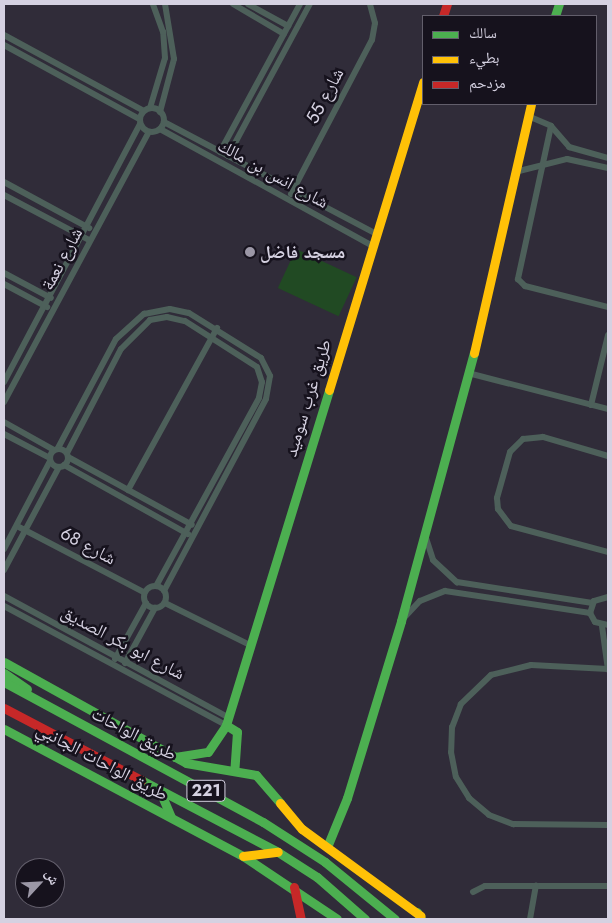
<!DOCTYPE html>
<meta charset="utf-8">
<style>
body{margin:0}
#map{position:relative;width:612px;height:923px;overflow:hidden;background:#302c39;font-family:Jost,"Noto Naskh Arabic",sans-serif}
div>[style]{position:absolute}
.green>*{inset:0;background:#214a23;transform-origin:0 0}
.street>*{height:6px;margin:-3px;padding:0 3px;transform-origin:3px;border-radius:3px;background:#4d605a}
.street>.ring{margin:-3px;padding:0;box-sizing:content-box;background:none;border:6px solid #4d605a;border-radius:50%}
.fast>*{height:9px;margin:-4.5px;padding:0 4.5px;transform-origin:4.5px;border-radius:4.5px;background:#4caf50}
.slow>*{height:9px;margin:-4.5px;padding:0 4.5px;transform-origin:4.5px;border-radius:4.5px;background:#ffc107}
.jam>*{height:9px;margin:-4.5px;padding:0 4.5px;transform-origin:4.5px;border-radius:4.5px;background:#c62828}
.dots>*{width:14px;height:14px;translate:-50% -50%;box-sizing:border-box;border:2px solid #16121d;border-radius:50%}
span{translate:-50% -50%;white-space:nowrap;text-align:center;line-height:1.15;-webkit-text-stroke:5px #16121d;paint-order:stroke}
.shield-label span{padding:1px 4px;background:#16121d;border:1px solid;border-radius:4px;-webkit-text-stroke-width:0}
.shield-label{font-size:16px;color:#d5d1e1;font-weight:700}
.street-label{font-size:18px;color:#d5d1e1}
.poi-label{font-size:18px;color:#d5d1e1;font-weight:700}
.left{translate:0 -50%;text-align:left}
.frame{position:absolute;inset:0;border:5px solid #d5d1e1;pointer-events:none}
.legend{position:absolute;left:422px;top:15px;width:175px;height:90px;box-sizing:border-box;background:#16121d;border:1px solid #625e6b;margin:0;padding:6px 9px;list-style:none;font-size:15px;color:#d5d1e1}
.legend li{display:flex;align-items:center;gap:10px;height:25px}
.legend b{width:25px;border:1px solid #625e6b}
.north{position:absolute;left:15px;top:858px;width:50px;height:50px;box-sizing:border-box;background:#16121d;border:1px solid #625e6b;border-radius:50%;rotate:65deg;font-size:14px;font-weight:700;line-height:20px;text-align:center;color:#d5d1e1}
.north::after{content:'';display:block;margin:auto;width:18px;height:22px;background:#9b97a6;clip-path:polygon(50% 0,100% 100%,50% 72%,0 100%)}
</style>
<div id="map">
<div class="green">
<div style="left:296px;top:249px;width:67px;height:43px;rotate:25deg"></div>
</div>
<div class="street">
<div style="left:233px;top:4px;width:59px;rotate:30.5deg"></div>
<div style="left:248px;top:4px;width:46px;rotate:28.8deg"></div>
<div style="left:4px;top:35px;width:159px;rotate:28.5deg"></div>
<div style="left:4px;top:45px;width:154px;rotate:28.7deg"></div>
<div class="ring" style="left:140px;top:108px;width:18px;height:18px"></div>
<div style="left:150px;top:108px;width:52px;rotate:-73.3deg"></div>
<div style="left:165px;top:58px;width:26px;rotate:-94deg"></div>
<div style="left:163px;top:32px;width:30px;rotate:-110deg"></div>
<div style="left:160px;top:112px;width:55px;rotate:-75.2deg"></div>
<div style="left:174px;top:59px;width:56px;rotate:-99.3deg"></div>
<div style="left:528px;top:116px;width:25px;rotate:23deg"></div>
<div style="left:551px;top:126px;width:28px;rotate:49deg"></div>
<div style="left:569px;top:147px;width:41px;rotate:15.8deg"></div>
<div style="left:164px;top:122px;width:240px;rotate:27.8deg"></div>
<div style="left:551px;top:126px;width:157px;rotate:102.2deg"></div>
<div style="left:518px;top:279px;width:10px;rotate:45deg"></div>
<div style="left:525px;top:286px;width:86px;rotate:14.2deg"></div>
<div style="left:160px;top:129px;width:243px;rotate:28.8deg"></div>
<div style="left:220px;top:152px;width:168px;rotate:-61.6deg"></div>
<div style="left:228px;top:156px;width:173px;rotate:-61.7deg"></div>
<div style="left:515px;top:172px;width:54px;rotate:-14deg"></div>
<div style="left:567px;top:159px;width:42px;rotate:12.4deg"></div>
<div style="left:4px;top:182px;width:97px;rotate:28.4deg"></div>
<div style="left:291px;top:194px;width:174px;rotate:-62.3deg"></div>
<div style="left:372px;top:40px;width:17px;rotate:-80deg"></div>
<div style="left:375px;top:23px;width:20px;rotate:-105deg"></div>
<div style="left:4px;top:195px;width:96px;rotate:27.9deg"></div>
<div style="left:4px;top:273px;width:53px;rotate:28deg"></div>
<div style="left:4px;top:284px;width:49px;rotate:28.1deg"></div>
<div style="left:468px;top:373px;width:145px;rotate:14.4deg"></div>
<div style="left:4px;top:382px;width:292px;rotate:-62.2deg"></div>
<div style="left:4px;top:402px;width:306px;rotate:-61.8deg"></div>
<div style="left:591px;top:405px;width:72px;rotate:-76.3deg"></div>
<div style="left:4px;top:422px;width:57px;rotate:29.2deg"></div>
<div style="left:4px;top:434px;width:52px;rotate:27.6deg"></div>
<div style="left:58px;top:448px;width:123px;rotate:-62deg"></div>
<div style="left:116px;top:339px;width:38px;rotate:-42deg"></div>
<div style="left:144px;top:314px;width:26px;rotate:-11deg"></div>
<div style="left:170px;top:309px;width:19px;rotate:12deg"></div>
<div style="left:189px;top:313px;width:85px;rotate:32deg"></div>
<div style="left:261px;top:358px;width:20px;rotate:63deg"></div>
<div style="left:270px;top:376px;width:23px;rotate:100deg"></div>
<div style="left:266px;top:399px;width:217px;rotate:118deg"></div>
<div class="ring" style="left:50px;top:449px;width:12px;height:12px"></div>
<div style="left:67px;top:453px;width:117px;rotate:-62.6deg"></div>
<div style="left:121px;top:349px;width:41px;rotate:-45deg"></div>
<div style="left:150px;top:320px;width:17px;rotate:-10deg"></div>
<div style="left:167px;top:317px;width:18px;rotate:13deg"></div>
<div style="left:185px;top:321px;width:85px;rotate:32.6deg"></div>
<div style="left:257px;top:367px;width:16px;rotate:72deg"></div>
<div style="left:262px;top:382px;width:16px;rotate:101deg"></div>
<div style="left:259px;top:398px;width:214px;rotate:118.7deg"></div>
<div style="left:608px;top:456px;width:68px;rotate:-163.7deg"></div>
<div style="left:543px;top:437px;width:20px;rotate:174deg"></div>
<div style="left:523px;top:439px;width:18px;rotate:135deg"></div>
<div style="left:510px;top:452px;width:48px;rotate:105.8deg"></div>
<div style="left:497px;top:498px;width:11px;rotate:85deg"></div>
<div style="left:498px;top:509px;width:21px;rotate:53deg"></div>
<div style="left:511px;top:526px;width:100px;rotate:15deg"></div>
<div style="left:68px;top:457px;width:141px;rotate:28.7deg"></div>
<div style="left:64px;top:465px;width:142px;rotate:29.1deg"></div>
<div style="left:128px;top:490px;width:185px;rotate:-61.2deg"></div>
<div style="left:17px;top:526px;width:144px;rotate:27.6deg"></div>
<div style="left:425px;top:535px;width:26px;rotate:72deg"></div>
<div style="left:433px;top:560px;width:33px;rotate:43deg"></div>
<div style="left:457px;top:582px;width:137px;rotate:8.8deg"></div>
<div style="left:4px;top:549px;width:99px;rotate:-62.4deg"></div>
<div style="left:4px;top:570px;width:117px;rotate:-61.9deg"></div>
<div class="ring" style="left:144px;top:586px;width:16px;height:16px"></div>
<div style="left:4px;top:596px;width:255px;rotate:28.4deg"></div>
<div style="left:608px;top:597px;width:15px;rotate:164deg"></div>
<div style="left:594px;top:601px;width:13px;rotate:108deg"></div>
<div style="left:590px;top:613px;width:10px;rotate:61deg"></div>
<div style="left:595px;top:622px;width:13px;rotate:13deg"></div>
<div style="left:165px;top:603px;width:95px;rotate:26.3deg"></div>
<div style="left:4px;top:606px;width:252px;rotate:28.2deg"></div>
<div style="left:402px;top:620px;width:26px;rotate:-47deg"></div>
<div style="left:420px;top:601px;width:27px;rotate:-22deg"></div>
<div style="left:445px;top:591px;width:147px;rotate:8.6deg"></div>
<div style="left:602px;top:626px;width:44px;rotate:82.2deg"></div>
<div style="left:115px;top:659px;width:64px;rotate:-61deg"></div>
<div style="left:125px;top:663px;width:63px;rotate:-61.4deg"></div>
<div style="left:608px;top:669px;width:77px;rotate:-177deg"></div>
<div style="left:531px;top:665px;width:41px;rotate:166deg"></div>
<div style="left:491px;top:675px;width:42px;rotate:136deg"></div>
<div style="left:461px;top:704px;width:25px;rotate:111deg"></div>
<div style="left:452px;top:727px;width:25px;rotate:92deg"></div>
<div style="left:451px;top:752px;width:25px;rotate:79deg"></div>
<div style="left:456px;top:777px;width:25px;rotate:58deg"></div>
<div style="left:469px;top:798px;width:26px;rotate:40deg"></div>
<div style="left:489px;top:815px;width:26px;rotate:21deg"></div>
<div style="left:513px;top:824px;width:95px;rotate:0.6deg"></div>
<div style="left:473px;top:892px;width:13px;rotate:-27deg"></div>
<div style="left:485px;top:886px;width:123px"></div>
<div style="left:530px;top:919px;width:34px;rotate:-80deg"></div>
</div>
<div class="fast">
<div style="left:555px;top:16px;width:13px;rotate:-72deg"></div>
<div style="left:4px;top:662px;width:208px;rotate:29deg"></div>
<div style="left:186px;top:763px;width:71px;rotate:9.7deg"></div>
<div style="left:256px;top:775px;width:37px;rotate:49deg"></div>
<div style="left:4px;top:673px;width:28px;rotate:35deg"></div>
<div style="left:4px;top:682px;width:294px;rotate:28.4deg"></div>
<div style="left:263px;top:822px;width:74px;rotate:32.8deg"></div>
<div style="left:325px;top:862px;width:90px;rotate:39.2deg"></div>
<div style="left:226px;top:725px;width:13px;rotate:32deg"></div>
<div style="left:237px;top:732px;width:39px;rotate:94deg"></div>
<div style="left:4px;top:729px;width:271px;rotate:28deg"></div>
<div style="left:243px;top:856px;width:113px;rotate:33.8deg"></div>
<div style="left:175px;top:757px;width:33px;rotate:-9deg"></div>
<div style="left:208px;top:752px;width:32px;rotate:-56deg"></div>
<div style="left:226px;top:725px;width:350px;rotate:-72.9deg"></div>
<div style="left:141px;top:780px;width:155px;rotate:27.7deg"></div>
<div style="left:278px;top:852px;width:46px;rotate:32.7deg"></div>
<div style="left:317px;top:877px;width:64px;rotate:41.2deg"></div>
<div style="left:159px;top:789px;width:30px;rotate:67deg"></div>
<div style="left:327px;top:847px;width:53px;rotate:-67.8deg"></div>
<div style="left:347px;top:798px;width:185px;rotate:-73deg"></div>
<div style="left:401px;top:621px;width:278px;rotate:-74.8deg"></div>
<div style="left:417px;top:912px;width:8px;rotate:60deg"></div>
</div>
<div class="slow">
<div style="left:474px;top:353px;width:255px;rotate:-77.1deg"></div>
<div style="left:329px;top:390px;width:322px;rotate:-73deg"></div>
<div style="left:280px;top:803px;width:34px;rotate:50deg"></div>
<div style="left:302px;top:829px;width:147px;rotate:36.2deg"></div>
<div style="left:243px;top:856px;width:35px;rotate:-7deg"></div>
</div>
<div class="jam">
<div style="left:443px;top:16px;width:13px;rotate:-72deg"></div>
<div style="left:4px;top:708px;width:155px;rotate:27.7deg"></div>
<div style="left:294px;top:887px;width:33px;rotate:78deg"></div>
</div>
<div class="dots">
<div style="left:250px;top:252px;background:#9b97a6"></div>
</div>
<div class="shield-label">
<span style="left:206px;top:791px">221</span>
</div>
<div class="street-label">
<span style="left:325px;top:96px;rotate:-62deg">شارع 55</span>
<span style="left:273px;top:174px;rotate:29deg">شارع انس بن مالك</span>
<span style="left:62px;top:259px;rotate:-62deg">شارع نعمة</span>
<span style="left:308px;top:398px;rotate:-73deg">طريق غرب سوميد</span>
<span style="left:88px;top:546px;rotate:28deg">شارع 68</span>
<span style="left:123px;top:643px;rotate:28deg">شارع ابو بكر الصديق</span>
<span style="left:134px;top:734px;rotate:28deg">طريق الواحات</span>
<span style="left:102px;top:762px;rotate:28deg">طريق الواحات الجانبي</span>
</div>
<div class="poi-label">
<span class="left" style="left:260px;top:252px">مسجد فاضل</span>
</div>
<div class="frame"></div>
<ul class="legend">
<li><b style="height:6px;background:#4caf50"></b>سالك</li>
<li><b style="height:6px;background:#ffc107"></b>بطيء</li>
<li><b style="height:6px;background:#c62828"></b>مزدحم</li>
</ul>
<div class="north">ش</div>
</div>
